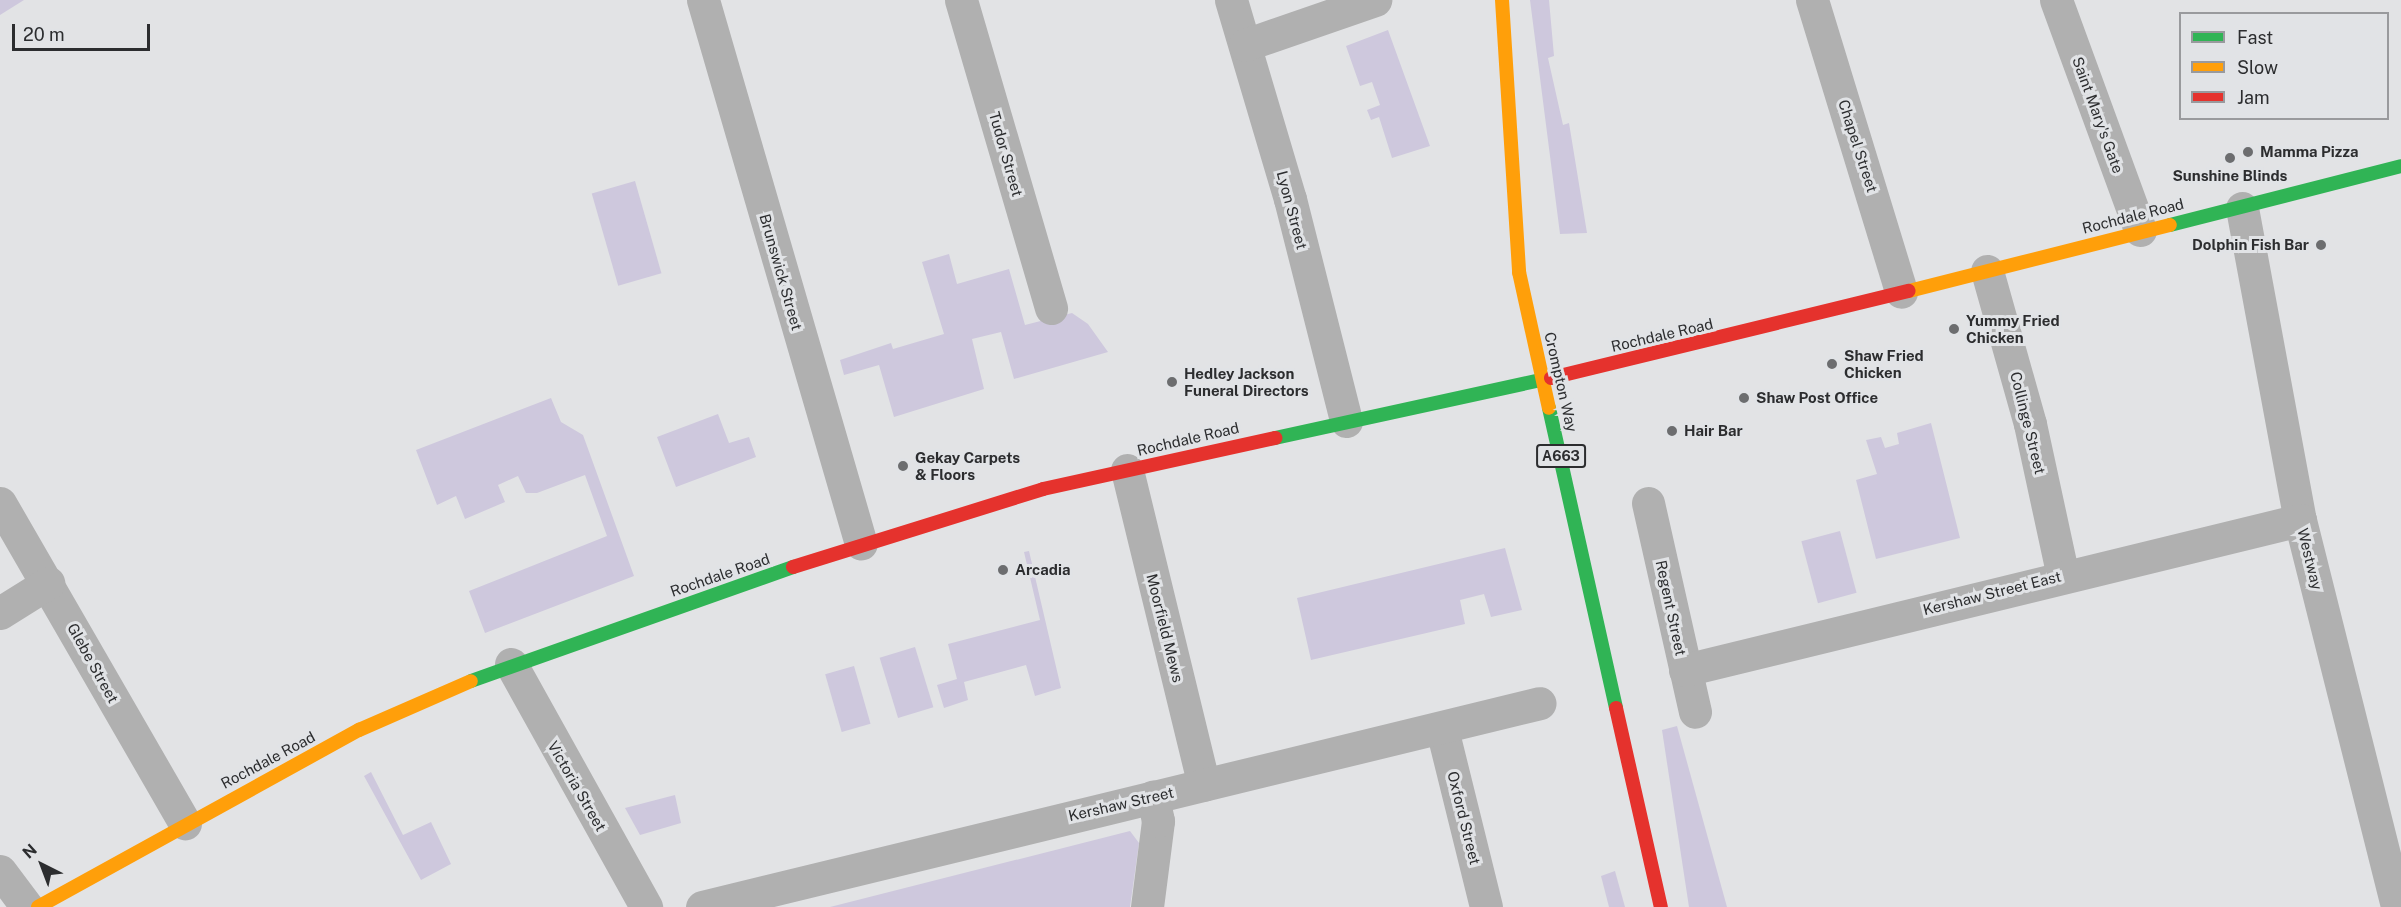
<!DOCTYPE html>
<style>
body{margin:0}
#map{position:relative;width:2401px;height:907px;overflow:hidden;background:#e2e3e5;font-family:"Public Sans",sans-serif}
div>[style]{position:absolute}
.green>*{inset:0;background:#cec8dd;transform-origin:0 0}
.street>*{height:33px;margin:-16.5px;padding:0 16.5px;transform-origin:16.5px;border-radius:16.5px;background:#b0b0b0}
.fast>*{height:14px;margin:-7px;padding:0 7px;transform-origin:7px;border-radius:7px;background:#30b455}
.slow>*{height:14px;margin:-7px;padding:0 7px;transform-origin:7px;border-radius:7px;background:#ff9f0a}
.jam>*{height:14px;margin:-7px;padding:0 7px;transform-origin:7px;border-radius:7px;background:#e5322d}
.dots>*{width:16px;height:16px;translate:-50% -50%;box-sizing:border-box;border:3px solid #e1e3e6;border-radius:50%}
span{translate:-50% -50%;white-space:nowrap;text-align:center;line-height:1.15;-webkit-text-stroke:6px #e1e3e6;paint-order:stroke}
.shield-label span{padding:2px 4px;background:#e1e3e6;border:2px solid;border-radius:4px;-webkit-text-stroke-width:0}
.shield-label{font-size:14px;color:#2c2d2f;font-weight:700}
.street-label{font-size:15px;color:#2c2d2f}
.poi-label{font-size:15px;color:#2c2d2f;font-weight:700}
.left{translate:0 -50%;text-align:left}
.right{translate:-100% -50%;text-align:right}
.legend{position:absolute;left:2179px;top:12px;width:210px;height:108px;box-sizing:border-box;background:#e1e3e6;border:2px solid #999a9d;margin:0;padding:8px 10px;list-style:none;font-size:18px;color:#2c2d2f}
.legend li{display:flex;align-items:center;gap:12px;height:30px}
.legend b{width:30px;border:2px solid #999a9d}
.north{position:absolute;left:12px;top:835px;width:60px;height:60px;-webkit-text-stroke:4px #e1e3e6;paint-order:stroke;rotate:318deg;font-size:16px;font-weight:700;line-height:24px;text-align:center;color:#2c2d2f}
.north::after{content:'';display:block;margin:auto;width:21px;height:27px;background:#2c2d2f;clip-path:polygon(50% 0,100% 100%,50% 72%,0 100%)}
.scale{position:absolute;left:12px;top:24px;width:138px;height:27px;box-sizing:border-box;border:3px solid #2c2d2f;border-top:0;padding-left:8px;font-size:18px;line-height:21px;white-space:nowrap;color:#2c2d2f;-webkit-text-stroke:4px #e1e3e6;paint-order:stroke}
</style>
<div id="map">
<div class="green">
<div style="clip-path:polygon(0 0,24px 0,0 15px)"></div>
<div style="clip-path:polygon(1530px 0,1549px 0,1554px 56px,1548px 58px,1563px 125px,1569px 123px,1587px 233px,1560px 234px)"></div>
<div style="clip-path:polygon(1388px 30px,1430px 146px,1392px 158px,1379px 117px,1371px 120px,1367px 110px,1380px 105px,1372px 82px,1360px 86px,1346px 46px)"></div>
<div style="left:635px;top:181px;width:96px;height:45px;rotate:74deg"></div>
<div style="clip-path:polygon(949px 254px,957px 284px,1009px 269px,1025px 325px,1072px 313px,1088px 324px,1108px 352px,1014px 379px,1001px 332px,972px 339px,984px 389px,894px 417px,879px 365px,844px 375px,840px 360px,891px 343px,893px 349px,944px 334px,922px 262px)"></div>
<div style="clip-path:polygon(551px 398px,561px 422px,583px 435px,634px 576px,485px 633px,469px 591px,607px 536px,585px 475px,537px 493px,526px 493px,518px 476px,498px 485px,505px 502px,465px 519px,456px 496px,437px 505px,416px 450px)"></div>
<div style="clip-path:polygon(718px 414px,729px 443px,749px 437px,756px 457px,676px 487px,657px 437px)"></div>
<div style="clip-path:polygon(1931px 423px,1960px 538px,1876px 559px,1856px 480px,1877px 474px,1866px 440px,1881px 437px,1885px 448px,1899px 444px,1897px 433px)"></div>
<div style="left:1840px;top:531px;width:64px;height:40px;rotate:75deg"></div>
<div style="clip-path:polygon(1505px 548px,1522px 610px,1491px 617px,1484px 594px,1460px 600px,1465px 624px,1311px 660px,1297px 598px)"></div>
<div style="clip-path:polygon(1029px 551px,1061px 688px,1035px 696px,1026px 665px,964px 682px,968px 700px,944px 708px,937px 685px,957px 679px,948px 644px,1040px 620px,1024px 552px)"></div>
<div style="left:915px;top:647px;width:63px;height:37px;rotate:73deg"></div>
<div style="left:854px;top:666px;width:60px;height:30px;rotate:74deg"></div>
<div style="clip-path:polygon(1677px 726px,1727px 907px,1689px 907px,1662px 730px)"></div>
<div style="clip-path:polygon(371px 772px,403px 835px,431px 822px,451px 864px,421px 880px,364px 776px)"></div>
<div style="clip-path:polygon(675px 795px,681px 823px,640px 835px,625px 808px)"></div>
<div style="clip-path:polygon(1130px 831px,1139px 843px,1130px 907px,830px 907px)"></div>
<div style="clip-path:polygon(1615px 871px,1625px 907px,1609px 907px,1601px 876px)"></div>
</div>
<div class="street">
<div style="left:703px;top:0;width:566px;rotate:73.8deg"></div>
<div style="left:961px;top:0;width:321px;rotate:73.7deg"></div>
<div style="left:1231px;top:0;width:208px;rotate:73.5deg"></div>
<div style="left:1290px;top:199px;width:229px;rotate:75.8deg"></div>
<div style="left:1812px;top:0;width:305px;rotate:73deg"></div>
<div style="left:2056px;top:0;width:245px;rotate:69.9deg"></div>
<div style="left:1245px;top:45px;width:138px;rotate:-19.1deg"></div>
<div style="left:2242px;top:208px;width:317px;rotate:79.5deg"></div>
<div style="left:2300px;top:520px;width:399px;rotate:75.9deg"></div>
<div style="left:1987px;top:271px;width:159px;rotate:74.3deg"></div>
<div style="left:2030px;top:424px;width:156px;rotate:77.8deg"></div>
<div style="left:1127px;top:470px;width:324px;rotate:76.3deg"></div>
<div style="left:0;top:503px;width:370px;rotate:60deg"></div>
<div style="left:1648px;top:503px;width:214px;rotate:77.3deg"></div>
<div style="left:0;top:613px;width:57px;rotate:-32deg"></div>
<div style="left:511px;top:664px;width:278px;rotate:60.9deg"></div>
<div style="left:1685px;top:670px;width:633px;rotate:-13.71deg"></div>
<div style="left:1442px;top:729px;width:183px;rotate:76.1deg"></div>
<div style="left:0;top:871px;width:45px;rotate:53.1deg"></div>
<div style="left:702px;top:907px;width:862px;rotate:-13.68deg"></div>
<div style="left:1147px;top:907px;width:87px;rotate:-82.7deg"></div>
<div style="left:1158px;top:821px;width:25px;rotate:-102deg"></div>
</div>
<div class="fast">
<div style="left:2170px;top:225px;width:238px;rotate:-14.3deg"></div>
<div style="left:1549px;top:408px;width:307px;rotate:77.4deg"></div>
<div style="left:1275px;top:438px;width:282px;rotate:-12.3deg"></div>
<div style="left:471px;top:681px;width:342px;rotate:-19.5deg"></div>
</div>
<div class="slow">
<div style="left:1502px;top:0;width:273px;rotate:86.4deg"></div>
<div style="left:1519px;top:272px;width:139px;rotate:77.6deg"></div>
<div style="left:1909px;top:291px;width:269px;rotate:-14.2deg"></div>
<div style="left:38px;top:907px;width:367px;rotate:-28.9deg"></div>
<div style="left:359px;top:730px;width:122px;rotate:-23.6deg"></div>
</div>
<div class="jam">
<div style="left:1551px;top:378px;width:368px;rotate:-13.7deg"></div>
<div style="left:793px;top:567px;width:262px;rotate:-17.3deg"></div>
<div style="left:1043px;top:489px;width:238px;rotate:-12.4deg"></div>
<div style="left:1616px;top:708px;width:204px;rotate:77.3deg"></div>
</div>
<div class="dots">
<div style="left:2248px;top:152px;background:#6c6d6f"></div>
<div style="left:2230px;top:158px;background:#6c6d6f"></div>
<div style="left:2321px;top:245px;background:#6c6d6f"></div>
<div style="left:1954px;top:329px;background:#6c6d6f"></div>
<div style="left:1832px;top:364px;background:#6c6d6f"></div>
<div style="left:1172px;top:382px;background:#6c6d6f"></div>
<div style="left:1744px;top:398px;background:#6c6d6f"></div>
<div style="left:1672px;top:431px;background:#6c6d6f"></div>
<div style="left:903px;top:466px;background:#6c6d6f"></div>
<div style="left:1003px;top:570px;background:#6c6d6f"></div>
</div>
<div class="shield-label">
<span style="left:1561px;top:456px">A663</span>
</div>
<div class="street-label">
<span style="left:2098px;top:115px;rotate:70deg">Saint Mary's Gate</span>
<span style="left:1858px;top:146px;rotate:72deg">Chapel Street</span>
<span style="left:1006px;top:154px;rotate:74deg">Tudor Street</span>
<span style="left:1292px;top:210px;rotate:75deg">Lyon Street</span>
<span style="left:2133px;top:216px;rotate:-14deg">Rochdale Road</span>
<span style="left:781px;top:272px;rotate:74deg">Brunswick Street</span>
<span style="left:1662px;top:335px;rotate:-13deg">Rochdale Road</span>
<span style="left:1561px;top:382px;rotate:77deg">Crompton Way</span>
<span style="left:2028px;top:423px;rotate:76deg">Collinge Street</span>
<span style="left:1188px;top:439px;rotate:-13deg">Rochdale Road</span>
<span style="left:2310px;top:559px;rotate:76deg">Westway</span>
<span style="left:720px;top:575px;rotate:-19deg">Rochdale Road</span>
<span style="left:1992px;top:593px;rotate:-14deg">Kershaw Street East</span>
<span style="left:1671px;top:608px;rotate:78deg">Regent Street</span>
<span style="left:1165px;top:628px;rotate:76deg">Moorfield Mews</span>
<span style="left:93px;top:663px;rotate:61deg">Glebe Street</span>
<span style="left:268px;top:760px;rotate:-28deg">Rochdale Road</span>
<span style="left:577px;top:786px;rotate:60deg">Victoria Street</span>
<span style="left:1121px;top:804px;rotate:-13deg">Kershaw Street</span>
<span style="left:1464px;top:818px;rotate:76deg">Oxford Street</span>
</div>
<div class="poi-label">
<span class="left" style="left:2260px;top:152px">Mamma Pizza</span>
<span style="left:2230px;top:176px">Sunshine Blinds</span>
<span class="right" style="left:2309px;top:245px">Dolphin Fish Bar</span>
<span class="left" style="left:1966px;top:329px">Yummy Fried<br>Chicken</span>
<span class="left" style="left:1844px;top:364px">Shaw Fried<br>Chicken</span>
<span class="left" style="left:1184px;top:382px">Hedley Jackson<br>Funeral Directors</span>
<span class="left" style="left:1756px;top:398px">Shaw Post Office</span>
<span class="left" style="left:1684px;top:431px">Hair Bar</span>
<span class="left" style="left:915px;top:466px">Gekay Carpets<br>&amp; Floors</span>
<span class="left" style="left:1015px;top:570px">Arcadia</span>
</div>
<ul class="legend">
<li><b style="height:8px;background:#30b455"></b>Fast</li>
<li><b style="height:8px;background:#ff9f0a"></b>Slow</li>
<li><b style="height:8px;background:#e5322d"></b>Jam</li>
</ul>
<div class="north">N</div>
<div class="scale">20 m</div>
</div>
